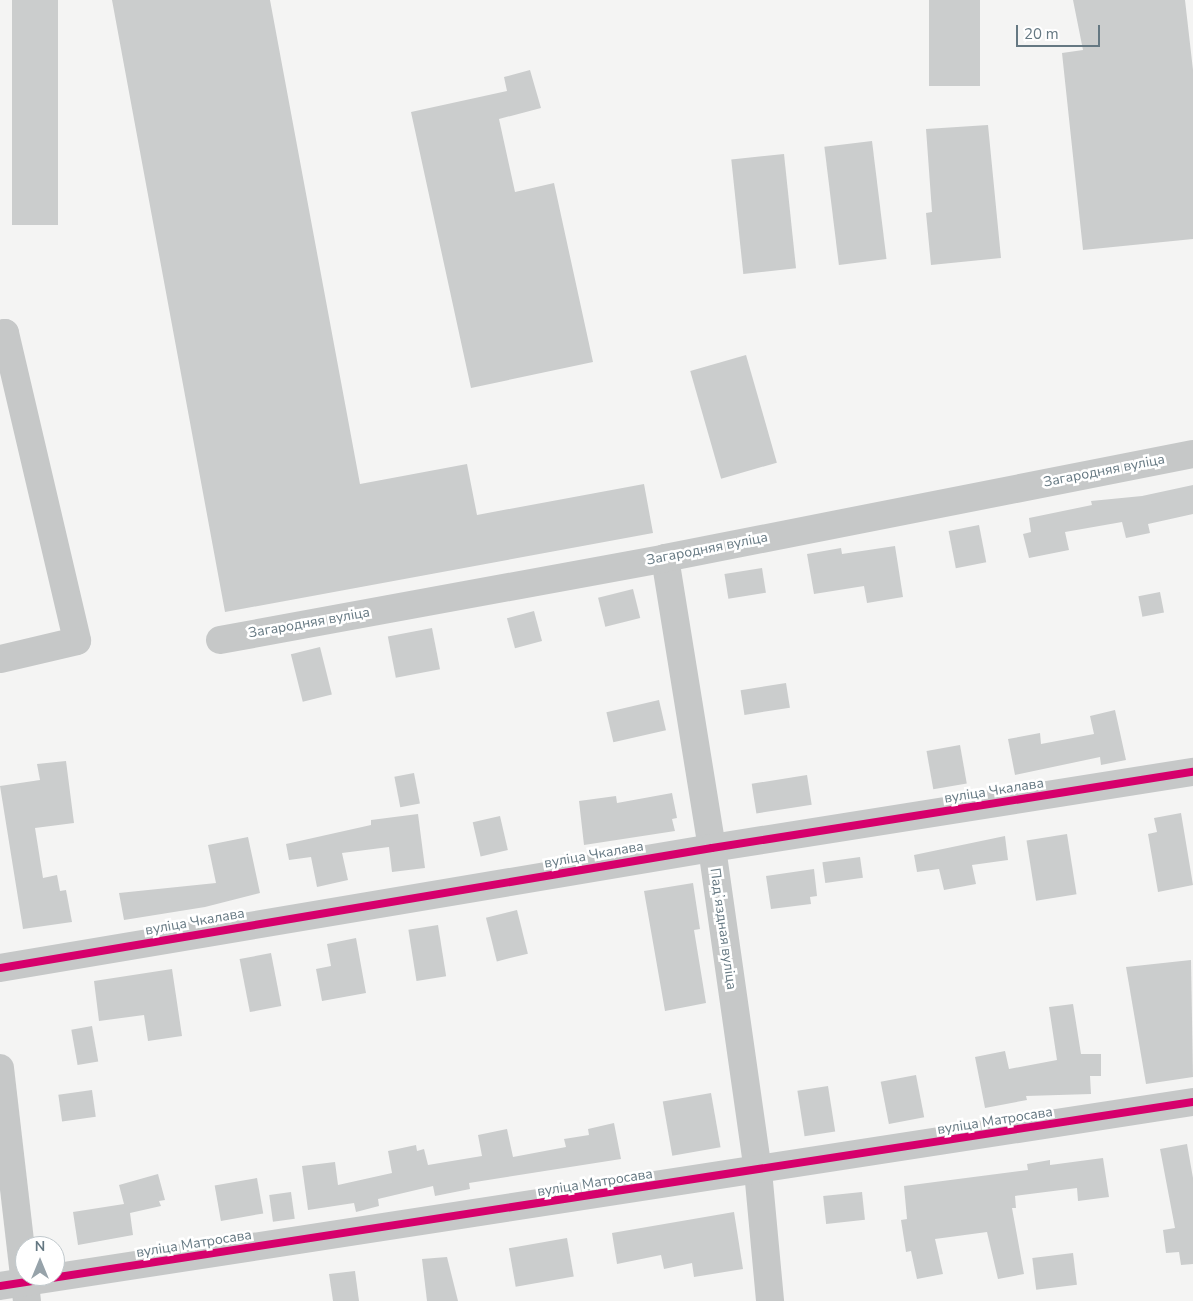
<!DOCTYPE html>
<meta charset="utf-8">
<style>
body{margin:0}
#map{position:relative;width:1193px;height:1301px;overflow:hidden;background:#f4f4f3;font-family:"Nunito Sans",sans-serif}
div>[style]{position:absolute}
.building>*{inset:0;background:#cbcdcd;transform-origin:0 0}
.minor>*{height:28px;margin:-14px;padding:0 14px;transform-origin:14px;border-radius:14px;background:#c6c8c8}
.cycleway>*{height:8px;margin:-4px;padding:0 4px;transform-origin:4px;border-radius:4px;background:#d6006c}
span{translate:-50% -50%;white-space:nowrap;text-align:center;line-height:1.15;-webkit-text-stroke:5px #fff;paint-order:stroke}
.street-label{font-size:14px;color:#657882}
.north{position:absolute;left:15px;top:1236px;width:50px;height:50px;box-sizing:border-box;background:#fff;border:1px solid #c1c9cd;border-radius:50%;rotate:0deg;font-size:14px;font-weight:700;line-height:20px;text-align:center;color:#657882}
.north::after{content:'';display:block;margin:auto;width:18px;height:22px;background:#97a3aa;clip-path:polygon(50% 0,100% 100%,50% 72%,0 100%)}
.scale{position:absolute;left:1016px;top:25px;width:84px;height:22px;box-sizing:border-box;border:2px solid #657882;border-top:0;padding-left:6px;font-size:15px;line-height:18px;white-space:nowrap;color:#657882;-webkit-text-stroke:4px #fff;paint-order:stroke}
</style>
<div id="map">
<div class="building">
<div style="left:12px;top:0;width:46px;height:225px"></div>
<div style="clip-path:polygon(112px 0,270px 0,360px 484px,467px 464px,477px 515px,644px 484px,653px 533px,225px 612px)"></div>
<div style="left:929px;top:0;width:51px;height:86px"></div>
<div style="clip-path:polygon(1073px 0,1185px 0,1193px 70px,1193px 239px,1083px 250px,1062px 53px,1083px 50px)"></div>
<div style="clip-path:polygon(530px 70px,541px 108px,499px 119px,515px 192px,554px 183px,593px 362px,471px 388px,411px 112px,507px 91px,504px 77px)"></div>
<div style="clip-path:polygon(988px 125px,1001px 258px,931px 265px,926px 213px,932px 212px,926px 129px)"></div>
<div style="left:872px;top:141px;width:119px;height:48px;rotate:83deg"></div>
<div style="left:784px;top:154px;width:115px;height:53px;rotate:84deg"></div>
<div style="left:746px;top:355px;width:112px;height:58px;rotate:74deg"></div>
<div style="clip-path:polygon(1193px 485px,1193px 514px,1148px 524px,1150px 533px,1126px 538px,1122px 522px,1065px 532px,1069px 550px,1029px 558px,1023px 534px,1031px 532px,1029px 518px,1092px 505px,1091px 501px,1142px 496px)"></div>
<div style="left:979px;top:525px;width:38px;height:31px;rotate:79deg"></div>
<div style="clip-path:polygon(895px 546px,903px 597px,867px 603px,864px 586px,814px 594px,807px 554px,841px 548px,842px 554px)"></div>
<div style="left:762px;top:568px;width:25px;height:38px;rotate:81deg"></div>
<div style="left:633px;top:589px;width:30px;height:36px;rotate:76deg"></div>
<div style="left:1160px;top:592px;width:21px;height:22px;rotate:79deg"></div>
<div style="left:534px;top:611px;width:31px;height:28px;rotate:75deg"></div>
<div style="left:432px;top:628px;width:42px;height:45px;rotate:79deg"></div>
<div style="left:320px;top:647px;width:49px;height:30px;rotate:76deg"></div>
<div style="left:786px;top:683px;width:25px;height:46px;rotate:81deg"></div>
<div style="left:659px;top:700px;width:31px;height:54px;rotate:77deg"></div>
<div style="clip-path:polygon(1115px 710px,1126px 760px,1101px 765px,1100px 757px,1015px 775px,1008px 739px,1040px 733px,1041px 744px,1094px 734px,1090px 716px)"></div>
<div style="left:960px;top:745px;width:39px;height:34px;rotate:80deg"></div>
<div style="clip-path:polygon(66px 761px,74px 823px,35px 828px,43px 878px,57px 875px,60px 891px,66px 890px,72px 922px,23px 929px,0 786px,40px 780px,37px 764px)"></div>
<div style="left:414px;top:773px;width:31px;height:20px;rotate:79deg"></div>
<div style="left:807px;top:775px;width:30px;height:56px;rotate:81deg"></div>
<div style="clip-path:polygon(672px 793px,677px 818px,672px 819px,675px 831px,584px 845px,579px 801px,616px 796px,617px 803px)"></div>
<div style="clip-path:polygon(1181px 813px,1193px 885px,1158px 892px,1148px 834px,1157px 832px,1154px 818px)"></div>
<div style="clip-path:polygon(418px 814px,425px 868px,392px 872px,389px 847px,342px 853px,348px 880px,317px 887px,311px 857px,289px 860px,286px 844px,371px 825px,371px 820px)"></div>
<div style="left:500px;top:816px;width:35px;height:28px;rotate:77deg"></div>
<div style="left:1067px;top:834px;width:61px;height:41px;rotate:81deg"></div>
<div style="clip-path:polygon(1005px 836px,1008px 860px,972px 865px,976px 884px,944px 890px,939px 869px,917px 872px,914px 855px)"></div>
<div style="clip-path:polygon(248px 837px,260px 893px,205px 907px,124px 920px,119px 893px,216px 883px,208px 845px)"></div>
<div style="left:860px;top:857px;width:21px;height:38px;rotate:82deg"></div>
<div style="clip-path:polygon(814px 869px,817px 896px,810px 897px,811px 904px,771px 909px,766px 876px)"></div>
<div style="clip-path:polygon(693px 883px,700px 929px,694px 930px,706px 1003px,665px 1011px,644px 891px)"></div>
<div style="left:517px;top:910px;width:45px;height:32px;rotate:76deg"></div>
<div style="left:438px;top:925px;width:52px;height:30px;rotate:81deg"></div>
<div style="clip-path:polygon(356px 938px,366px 993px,322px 1001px,316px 969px,331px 966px,327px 944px)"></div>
<div style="left:271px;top:953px;width:54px;height:32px;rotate:79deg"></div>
<div style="clip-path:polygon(1191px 960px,1193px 1077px,1146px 1084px,1126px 967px)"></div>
<div style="clip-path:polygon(172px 969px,182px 1036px,148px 1041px,144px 1015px,99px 1021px,94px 981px)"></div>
<div style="clip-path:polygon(1073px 1004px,1081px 1054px,1101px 1054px,1101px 1076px,1090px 1076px,1091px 1094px,1026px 1096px,1027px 1100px,985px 1108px,975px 1057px,1005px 1051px,1009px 1069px,1057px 1060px,1049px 1007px)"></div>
<div style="left:92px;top:1026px;width:36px;height:21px;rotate:80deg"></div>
<div style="left:916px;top:1075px;width:43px;height:36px;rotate:79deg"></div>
<div style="left:828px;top:1086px;width:46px;height:31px;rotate:81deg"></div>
<div style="left:92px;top:1090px;width:27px;height:34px;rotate:82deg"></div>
<div style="left:711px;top:1093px;width:55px;height:49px;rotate:80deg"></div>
<div style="clip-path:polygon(614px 1123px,621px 1159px,469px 1183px,470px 1189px,435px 1196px,433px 1186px,378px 1199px,379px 1206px,356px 1212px,354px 1203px,308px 1210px,302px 1166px,335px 1162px,338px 1185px,392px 1173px,388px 1151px,416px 1145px,417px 1151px,424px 1149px,428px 1165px,482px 1156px,478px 1135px,507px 1129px,513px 1157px,566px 1147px,564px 1139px,589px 1135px,588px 1129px)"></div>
<div style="clip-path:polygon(1187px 1144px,1193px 1178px,1193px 1264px,1181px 1265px,1179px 1252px,1166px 1253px,1163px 1230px,1175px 1228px,1160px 1149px)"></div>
<div style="clip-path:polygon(1103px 1158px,1109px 1197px,1078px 1201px,1077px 1188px,1015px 1196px,1016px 1208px,1012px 1208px,1024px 1274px,998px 1279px,987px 1232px,935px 1239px,943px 1274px,917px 1279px,911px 1251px,906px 1252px,901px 1220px,907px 1219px,904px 1186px,1028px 1170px,1027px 1164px,1050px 1160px,1050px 1165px)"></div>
<div style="clip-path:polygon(158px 1174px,165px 1200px,159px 1201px,161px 1206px,130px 1213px,133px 1235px,78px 1245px,73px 1212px,124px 1204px,119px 1185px)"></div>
<div style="left:257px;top:1178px;width:36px;height:43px;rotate:80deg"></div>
<div style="left:291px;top:1192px;width:27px;height:22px;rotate:82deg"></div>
<div style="left:862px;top:1192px;width:28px;height:39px;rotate:84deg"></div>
<div style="clip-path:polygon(734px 1212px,743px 1269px,694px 1277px,692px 1263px,664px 1269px,661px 1255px,617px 1264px,612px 1233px)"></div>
<div style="left:567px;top:1238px;width:39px;height:59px;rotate:80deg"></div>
<div style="left:1073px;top:1253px;width:32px;height:41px;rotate:83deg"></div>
<div style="clip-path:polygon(447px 1257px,458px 1301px,427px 1301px,422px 1259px)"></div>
<div style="clip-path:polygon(355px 1271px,359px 1301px,333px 1301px,329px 1274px)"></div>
</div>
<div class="minor">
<div style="left:0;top:334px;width:5px;rotate:-11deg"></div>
<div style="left:5px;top:333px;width:316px;rotate:76.8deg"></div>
<div style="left:77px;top:641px;width:79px;rotate:166.8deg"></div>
<div style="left:665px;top:558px;width:294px;rotate:80.8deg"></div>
<div style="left:712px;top:848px;width:326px;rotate:81.9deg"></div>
<div style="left:758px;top:1171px;width:131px;rotate:84.7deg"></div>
<div style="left:220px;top:640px;width:452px;rotate:-10.4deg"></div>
<div style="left:665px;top:558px;width:538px;rotate:-11.14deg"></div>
<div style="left:0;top:968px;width:722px;rotate:-9.57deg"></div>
<div style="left:712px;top:848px;width:487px;rotate:-9deg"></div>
<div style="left:0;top:1068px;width:234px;rotate:83.4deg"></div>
<div style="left:0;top:1286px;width:1207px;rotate:-8.77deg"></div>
</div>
<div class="cycleway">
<div style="left:0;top:968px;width:722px;rotate:-9.57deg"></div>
<div style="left:712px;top:848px;width:487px;rotate:-9deg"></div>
<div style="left:0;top:1286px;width:1207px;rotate:-8.77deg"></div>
</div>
<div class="street-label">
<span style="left:1104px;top:471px;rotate:-11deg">Загародняя вуліца</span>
<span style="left:707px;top:549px;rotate:-11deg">Загародняя вуліца</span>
<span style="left:309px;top:623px;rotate:-10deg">Загародняя вуліца</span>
<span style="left:994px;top:791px;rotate:-9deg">вуліца Чкалава</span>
<span style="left:594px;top:855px;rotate:-10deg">вуліца Чкалава</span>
<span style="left:195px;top:922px;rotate:-10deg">вуліца Чкалава</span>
<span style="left:723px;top:929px;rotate:82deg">Падʼяздная вуліца</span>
<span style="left:995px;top:1121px;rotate:-9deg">вуліца Матросава</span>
<span style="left:595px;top:1183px;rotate:-9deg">вуліца Матросава</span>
<span style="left:194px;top:1244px;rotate:-9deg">вуліца Матросава</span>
</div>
<div class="north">N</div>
<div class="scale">20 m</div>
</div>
